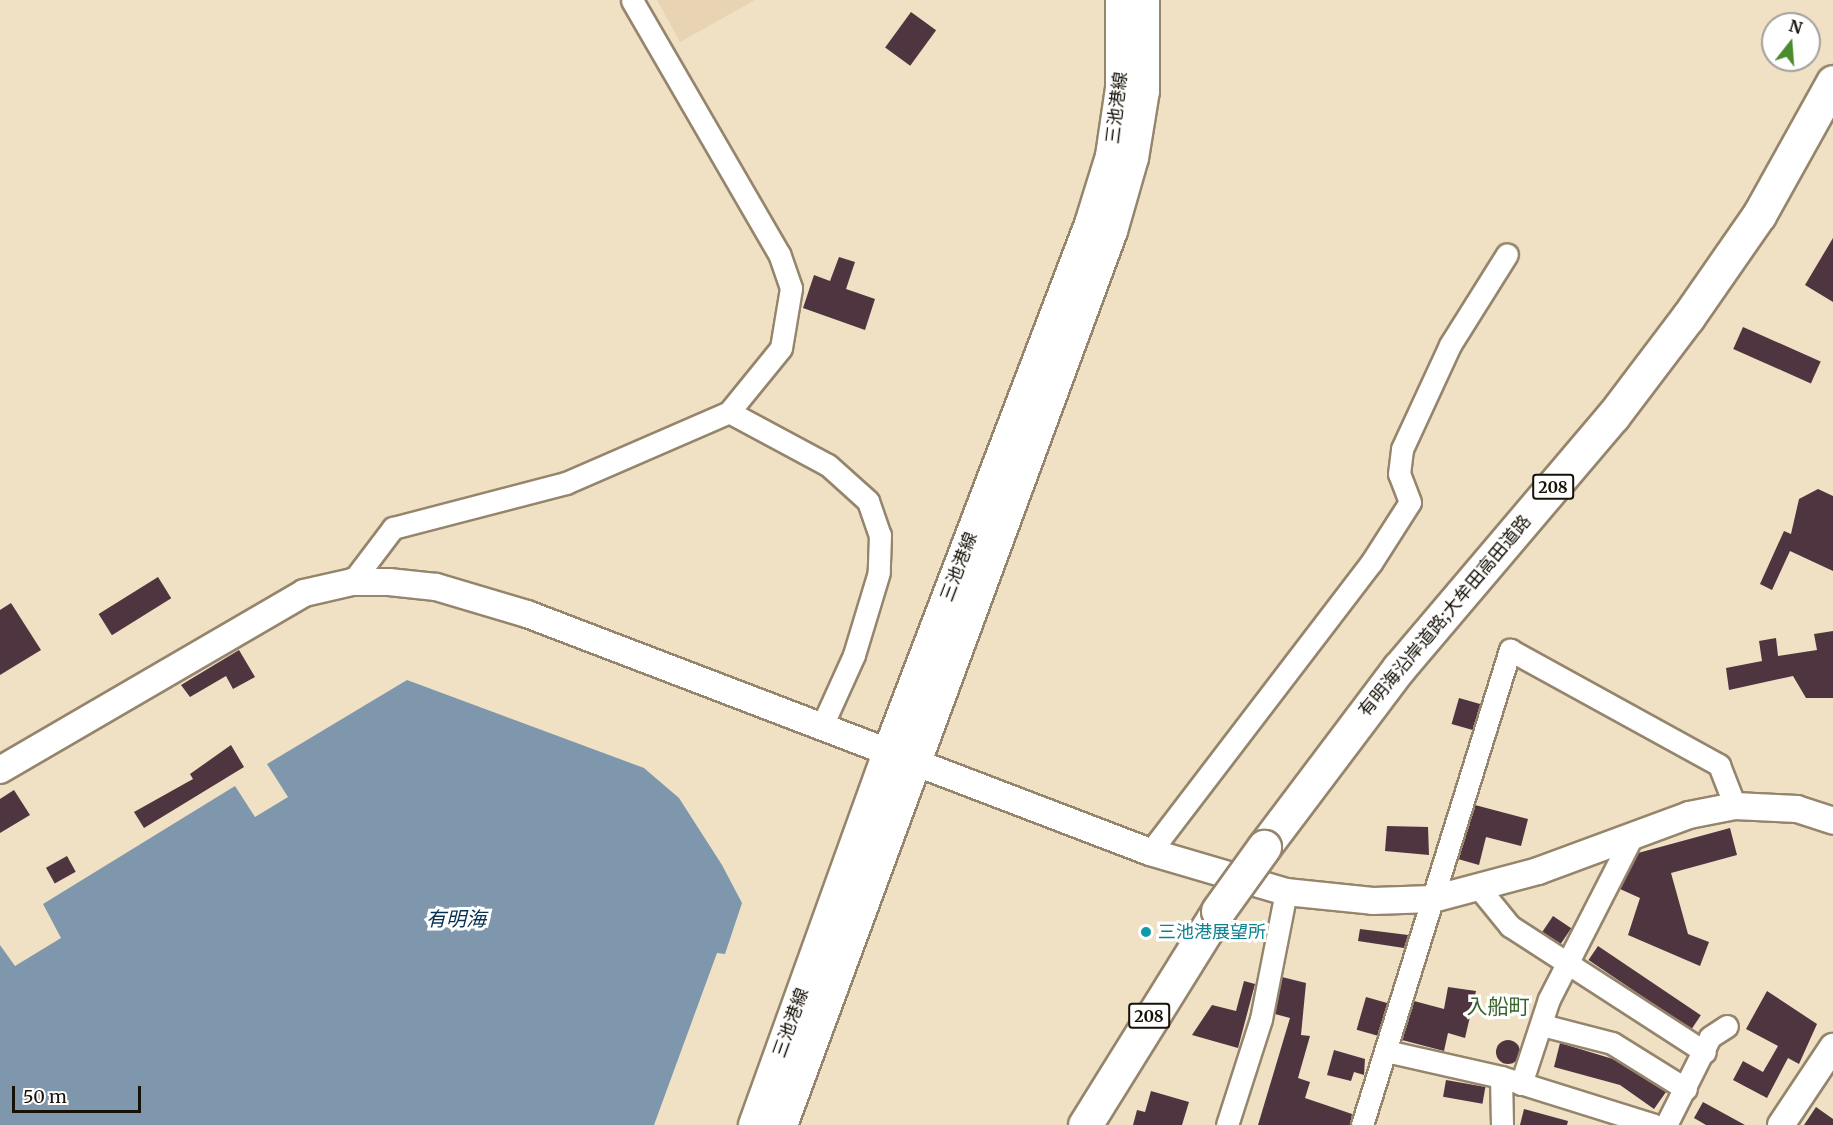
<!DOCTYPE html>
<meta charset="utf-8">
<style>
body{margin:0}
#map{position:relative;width:1833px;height:1125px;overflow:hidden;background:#f0e0c4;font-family:Merriweather,"Noto Sans JP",serif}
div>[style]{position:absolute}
.built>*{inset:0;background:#e8d3b3}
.water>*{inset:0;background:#7f97ad}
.building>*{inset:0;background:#4e3540;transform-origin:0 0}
.round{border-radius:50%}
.roads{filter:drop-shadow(2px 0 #95856c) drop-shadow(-2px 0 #95856c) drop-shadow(0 2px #95856c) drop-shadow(0 -2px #95856c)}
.minor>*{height:21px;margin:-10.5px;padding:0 10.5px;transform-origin:10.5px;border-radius:10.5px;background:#fff}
.tertiary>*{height:26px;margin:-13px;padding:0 13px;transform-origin:13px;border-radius:13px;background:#fff}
.secondary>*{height:30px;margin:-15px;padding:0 15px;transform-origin:15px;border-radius:15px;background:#fff}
.motorway>*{height:33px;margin:-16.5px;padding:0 16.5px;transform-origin:16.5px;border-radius:16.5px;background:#fff}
.bridges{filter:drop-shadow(2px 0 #95856c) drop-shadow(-2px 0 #95856c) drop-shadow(0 2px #95856c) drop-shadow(0 -2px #95856c)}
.motorway-bridge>*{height:33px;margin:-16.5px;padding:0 16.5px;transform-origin:16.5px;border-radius:16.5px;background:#fff}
.dots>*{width:16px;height:16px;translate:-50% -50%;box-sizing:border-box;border:3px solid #fff;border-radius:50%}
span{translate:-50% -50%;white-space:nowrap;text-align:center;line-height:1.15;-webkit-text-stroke:6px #fff;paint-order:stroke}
.shield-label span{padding:2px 4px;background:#fff;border:2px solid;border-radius:4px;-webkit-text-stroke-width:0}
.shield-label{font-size:16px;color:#171208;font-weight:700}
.street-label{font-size:18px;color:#171208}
.culture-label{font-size:18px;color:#0d838f}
.left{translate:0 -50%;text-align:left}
.water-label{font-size:20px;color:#063252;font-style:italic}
.quarter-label{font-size:21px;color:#3a642a}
.north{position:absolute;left:1761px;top:12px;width:60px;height:60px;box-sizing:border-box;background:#fff;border:2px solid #a2a09c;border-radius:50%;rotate:17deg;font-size:16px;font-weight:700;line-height:24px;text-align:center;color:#171208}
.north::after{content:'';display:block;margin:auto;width:21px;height:27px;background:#4a8b2e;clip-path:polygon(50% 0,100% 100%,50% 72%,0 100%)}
.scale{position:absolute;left:12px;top:1086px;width:129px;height:27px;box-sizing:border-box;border:3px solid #171208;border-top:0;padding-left:8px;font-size:18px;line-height:21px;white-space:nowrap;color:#171208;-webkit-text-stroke:4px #fff;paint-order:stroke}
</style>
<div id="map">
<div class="built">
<div style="clip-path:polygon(657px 0,755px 0,680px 42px)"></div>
</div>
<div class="water">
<div style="clip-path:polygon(407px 680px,644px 768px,679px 798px,722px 865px,742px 903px,725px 954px,717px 953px,654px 1125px,0 1125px,0 945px,15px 966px,61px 938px,43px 904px,235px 786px,255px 817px,288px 797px,267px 764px)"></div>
</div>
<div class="building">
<div style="left:911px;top:12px;width:31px;height:44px;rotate:36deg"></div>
<div style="clip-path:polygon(1833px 238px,1833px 302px,1805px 285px)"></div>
<div style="clip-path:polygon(839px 257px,855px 262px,846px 289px,875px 299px,865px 330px,803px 308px,814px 275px,830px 281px)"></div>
<div style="left:1743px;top:327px;width:85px;height:24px;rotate:24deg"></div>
<div style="clip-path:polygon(1818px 489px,1833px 496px,1833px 571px,1790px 551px,1772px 590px,1760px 584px,1784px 531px,1791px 534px,1799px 499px)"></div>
<div style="left:158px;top:577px;width:25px;height:70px;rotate:58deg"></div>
<div style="clip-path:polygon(11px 603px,41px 650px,0 675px,0 610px)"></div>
<div style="clip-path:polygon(1833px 631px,1833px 698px,1806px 698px,1793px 676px,1729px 690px,1726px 668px,1762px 661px,1759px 641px,1776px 638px,1778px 656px,1817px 650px,1814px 634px)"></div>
<div style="clip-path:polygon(239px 650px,255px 677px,233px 689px,226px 676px,190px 697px,181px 685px)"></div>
<div style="left:1459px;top:698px;width:22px;height:27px;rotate:16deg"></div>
<div style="clip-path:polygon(231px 745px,244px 767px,144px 828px,134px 812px,193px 779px,190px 774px)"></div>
<div style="clip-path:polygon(14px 790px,30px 815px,0 833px,0 799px)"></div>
<div style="clip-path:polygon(1475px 805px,1528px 819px,1521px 846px,1486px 837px,1479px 865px,1458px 859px)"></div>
<div style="clip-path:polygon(1387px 826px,1428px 827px,1429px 855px,1385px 851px)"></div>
<div style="clip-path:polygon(1730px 828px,1737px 855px,1671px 873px,1688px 934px,1709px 942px,1700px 966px,1628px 935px,1640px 898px,1620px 889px,1638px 853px)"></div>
<div style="left:67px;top:856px;width:18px;height:24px;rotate:61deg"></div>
<div style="left:1553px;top:916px;width:22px;height:19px;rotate:34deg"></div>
<div style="clip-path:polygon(1360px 929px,1408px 935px,1404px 948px,1358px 941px)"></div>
<div style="left:1598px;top:946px;width:124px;height:17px;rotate:34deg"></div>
<div style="clip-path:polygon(1282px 977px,1306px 983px,1301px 1035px,1310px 1036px,1298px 1078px,1310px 1082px,1305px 1098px,1352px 1114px,1350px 1125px,1258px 1125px,1290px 1018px,1275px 1014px)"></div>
<div style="clip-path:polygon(1244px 981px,1255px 984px,1238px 1048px,1192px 1035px,1212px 1005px,1236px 1011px)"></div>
<div style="clip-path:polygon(1448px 987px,1476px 991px,1465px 1038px,1448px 1033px,1444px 1051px,1402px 1040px,1414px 1001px,1444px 1009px)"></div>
<div style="clip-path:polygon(1767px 991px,1817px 1024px,1799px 1064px,1788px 1058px,1767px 1098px,1733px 1080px,1743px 1061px,1763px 1072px,1778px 1046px,1746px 1029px)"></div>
<div style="left:1366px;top:997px;width:22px;height:34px;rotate:16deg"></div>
<div class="round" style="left:1496px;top:1040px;width:24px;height:24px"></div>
<div style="clip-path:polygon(1560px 1043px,1613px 1059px,1666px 1092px,1654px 1109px,1620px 1085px,1554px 1067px)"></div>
<div style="clip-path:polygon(1334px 1050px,1365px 1059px,1364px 1075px,1354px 1072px,1351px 1081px,1327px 1075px)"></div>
<div style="left:1446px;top:1080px;width:40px;height:17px;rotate:10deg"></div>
<div style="clip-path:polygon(1151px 1091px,1189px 1102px,1182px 1125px,1133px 1125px,1137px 1110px,1145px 1112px)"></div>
<div style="clip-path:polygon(1703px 1102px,1745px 1125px,1706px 1125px,1694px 1118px)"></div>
<div style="clip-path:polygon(1816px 1107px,1833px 1119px,1833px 1125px,1804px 1125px)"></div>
<div style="clip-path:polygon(1524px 1109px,1568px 1121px,1567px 1125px,1520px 1125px)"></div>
</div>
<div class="roads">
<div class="minor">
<div style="left:729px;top:412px;width:112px;rotate:28.2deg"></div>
<div style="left:828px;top:465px;width:54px;rotate:42deg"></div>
<div style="left:868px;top:501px;width:36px;rotate:71deg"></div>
<div style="left:880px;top:535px;width:37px;rotate:92deg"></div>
<div style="left:879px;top:572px;width:87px;rotate:106.8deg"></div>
<div style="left:854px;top:655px;width:80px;rotate:114.3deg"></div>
<div style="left:352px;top:582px;width:68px;rotate:-52.8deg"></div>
<div style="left:393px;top:528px;width:179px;rotate:-14.6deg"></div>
<div style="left:566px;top:483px;width:178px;rotate:-23.5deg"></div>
<div style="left:729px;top:412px;width:82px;rotate:-50.9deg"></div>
<div style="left:781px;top:348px;width:61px;rotate:-80.5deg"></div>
<div style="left:791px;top:288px;width:36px;rotate:-109deg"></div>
<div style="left:779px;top:254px;width:293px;rotate:-120.1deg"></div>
<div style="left:1150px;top:852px;width:364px;rotate:-52.6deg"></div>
<div style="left:1371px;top:563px;width:72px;rotate:-57.4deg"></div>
<div style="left:1410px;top:502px;width:30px;rotate:-111deg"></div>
<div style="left:1399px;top:474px;width:25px;rotate:-83deg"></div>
<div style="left:1402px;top:449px;width:115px;rotate:-65.2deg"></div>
<div style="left:1450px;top:345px;width:107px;rotate:-57.9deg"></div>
<div style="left:1479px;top:888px;width:49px;rotate:50.8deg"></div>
<div style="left:1510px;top:926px;width:232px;rotate:32.9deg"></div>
<div style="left:1542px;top:1025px;width:72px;rotate:14.4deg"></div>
<div style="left:1612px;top:1043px;width:87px;rotate:31.9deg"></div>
<div style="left:1386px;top:1051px;width:118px;rotate:12.7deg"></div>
<div style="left:1501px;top:1077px;width:160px;rotate:17.4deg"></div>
<div style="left:1501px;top:1077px;width:48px;rotate:88.8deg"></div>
<div style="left:1521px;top:1084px;width:89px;rotate:-71.8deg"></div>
<div style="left:1549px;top:999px;width:186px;rotate:-62.9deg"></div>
<div style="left:1227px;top:1125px;width:111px;rotate:-72.2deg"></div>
<div style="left:1261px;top:1019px;width:129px;rotate:-78.9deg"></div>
<div style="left:1362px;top:1125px;width:498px;rotate:-72.7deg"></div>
<div style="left:1510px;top:650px;width:239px;rotate:28.8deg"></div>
<div style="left:1719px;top:765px;width:44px;rotate:68.7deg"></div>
<div style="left:1666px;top:1125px;width:98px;rotate:-63.4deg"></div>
<div style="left:1710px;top:1037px;width:20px;rotate:-33deg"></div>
</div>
<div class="tertiary">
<div style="left:0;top:770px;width:352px;rotate:-30.2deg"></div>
<div style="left:304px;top:593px;width:49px;rotate:-12.9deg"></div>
<div style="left:352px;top:582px;width:37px"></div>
<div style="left:389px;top:582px;width:47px;rotate:6.1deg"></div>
<div style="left:436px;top:587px;width:95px;rotate:16.5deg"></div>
<div style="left:527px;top:614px;width:667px;rotate:20.91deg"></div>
<div style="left:1150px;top:852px;width:142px;rotate:16.4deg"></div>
<div style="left:1286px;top:892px;width:87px;rotate:5.9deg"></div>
<div style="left:1373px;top:901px;width:60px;rotate:-1.9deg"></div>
<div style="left:1433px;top:899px;width:109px;rotate:-14.9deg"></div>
<div style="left:1538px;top:871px;width:161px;rotate:-20.3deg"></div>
<div style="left:1689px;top:815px;width:47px;rotate:-11.1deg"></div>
<div style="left:1735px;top:806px;width:62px;rotate:2.8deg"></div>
<div style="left:1797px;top:809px;width:38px;rotate:18deg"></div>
<div style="left:1781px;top:1125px;width:94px;rotate:-56.3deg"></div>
</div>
<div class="secondary">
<div style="left:754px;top:1125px;width:396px;rotate:-70.2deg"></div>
<div style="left:888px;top:752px;width:565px;rotate:-69.06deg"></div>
<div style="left:1090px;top:224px;width:71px;rotate:-72.8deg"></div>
<div style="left:1111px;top:156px;width:69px;rotate:-81.6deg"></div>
<div style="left:1121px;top:88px;width:88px;rotate:-90deg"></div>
<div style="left:782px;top:1125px;width:953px;rotate:-69.74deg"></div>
<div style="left:1112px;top:231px;width:76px;rotate:-74deg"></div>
<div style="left:1133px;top:158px;width:68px;rotate:-80.7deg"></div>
<div style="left:1144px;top:91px;width:91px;rotate:-90deg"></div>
</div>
<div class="motorway">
<div style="left:1264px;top:847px;width:224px;rotate:-53deg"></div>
<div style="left:1399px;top:668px;width:331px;rotate:-49.7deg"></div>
<div style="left:1613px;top:416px;width:124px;rotate:-52.9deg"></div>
<div style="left:1688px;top:317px;width:124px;rotate:-55.2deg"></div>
<div style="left:1759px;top:215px;width:152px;rotate:-60.9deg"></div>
<div style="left:1085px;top:1125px;width:252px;rotate:-58.1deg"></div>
</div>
</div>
<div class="bridges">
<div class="motorway-bridge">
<div style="left:1218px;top:911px;width:79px;rotate:-54.3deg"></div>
</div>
</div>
<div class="dots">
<div style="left:1146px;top:932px;background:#0f9aa8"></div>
</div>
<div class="shield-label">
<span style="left:1553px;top:487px">208</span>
<span style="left:1149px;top:1016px">208</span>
</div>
<div class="street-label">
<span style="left:1117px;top:108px;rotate:-83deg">三池港線</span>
<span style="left:959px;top:567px;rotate:-69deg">三池港線</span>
<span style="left:1445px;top:616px;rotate:-50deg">有明海沿岸道路;大牟田高田道路</span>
<span style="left:791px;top:1023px;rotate:-70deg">三池港線</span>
</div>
<div class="culture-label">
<span class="left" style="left:1158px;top:932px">三池港展望所</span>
</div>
<div class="water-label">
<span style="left:456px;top:918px">有明海</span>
</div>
<div class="quarter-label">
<span style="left:1498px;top:1007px">入船町</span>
</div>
<div class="north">N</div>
<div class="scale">50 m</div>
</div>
